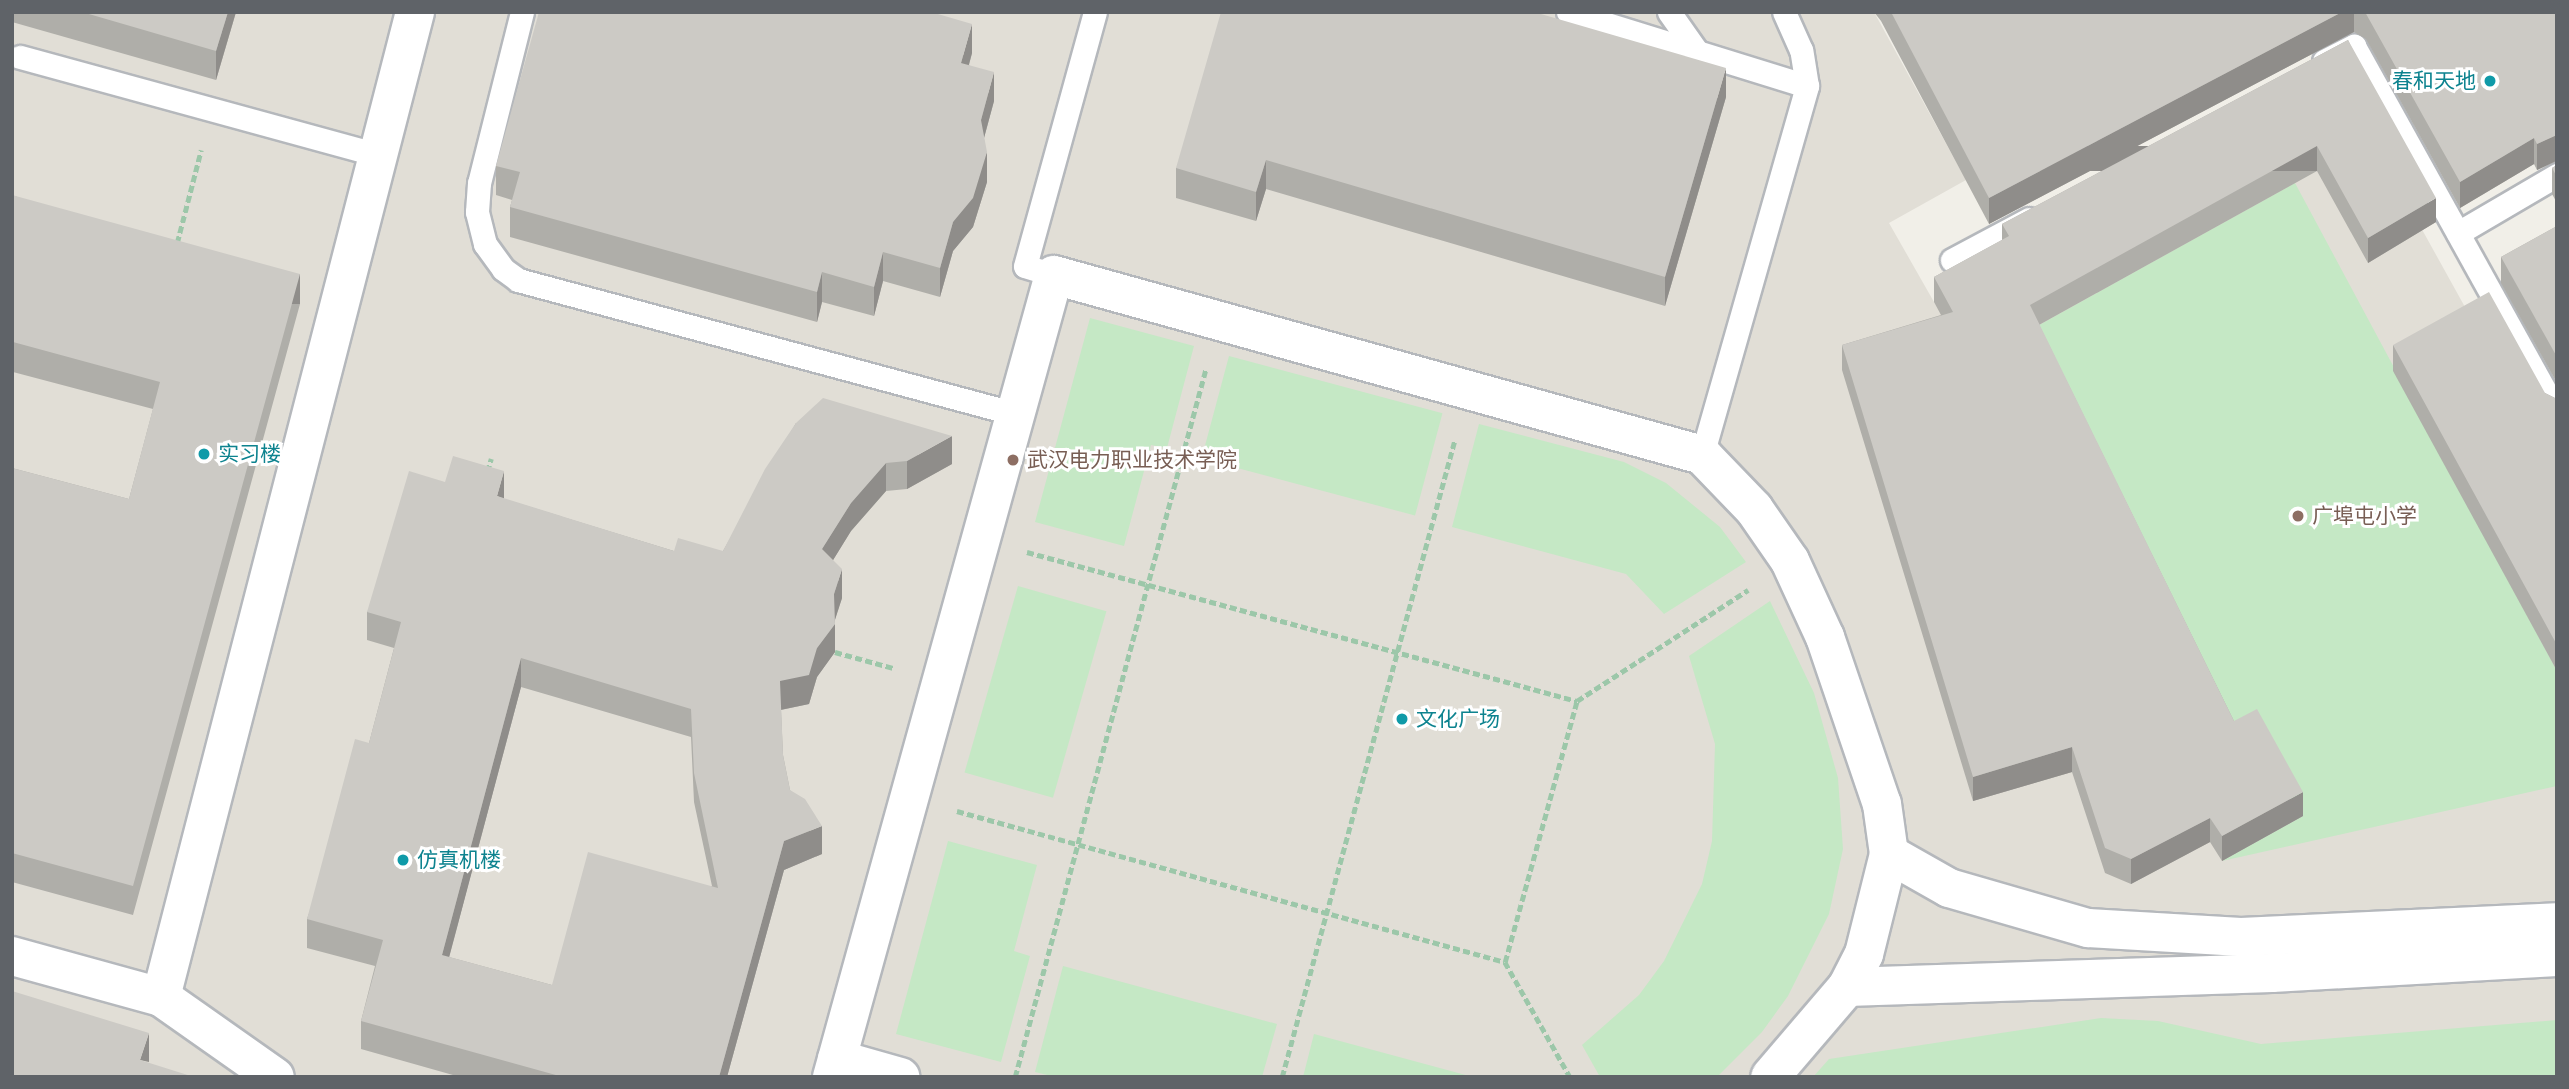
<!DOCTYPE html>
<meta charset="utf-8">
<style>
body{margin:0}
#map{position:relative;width:2569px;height:1089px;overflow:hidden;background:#f1efe8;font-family:"Public Sans","Noto Sans SC",sans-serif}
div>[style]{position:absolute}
.education>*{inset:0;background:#e1ded6}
.green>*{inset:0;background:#c5e8c5;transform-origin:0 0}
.path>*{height:4.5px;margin-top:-2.25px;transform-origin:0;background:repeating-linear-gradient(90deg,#9cc7a9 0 7px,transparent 0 10.5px)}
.roads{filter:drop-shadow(2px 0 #b5b8bc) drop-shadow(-2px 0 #b5b8bc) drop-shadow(0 2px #b5b8bc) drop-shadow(0 -2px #b5b8bc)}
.lane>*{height:23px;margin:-11.5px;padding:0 11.5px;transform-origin:11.5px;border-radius:11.5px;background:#fff}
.street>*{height:38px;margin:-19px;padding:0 19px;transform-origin:19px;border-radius:19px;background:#fff}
.wall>*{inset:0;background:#afaea9}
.shaded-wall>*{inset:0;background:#8f8d8a;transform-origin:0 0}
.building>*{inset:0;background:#cccac5}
.dots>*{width:19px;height:19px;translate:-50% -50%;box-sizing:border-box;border:4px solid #fff;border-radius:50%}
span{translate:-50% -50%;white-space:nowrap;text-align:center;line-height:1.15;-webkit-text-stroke:6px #fff;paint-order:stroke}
.culture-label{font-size:21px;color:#0d838f}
.right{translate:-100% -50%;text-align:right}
.left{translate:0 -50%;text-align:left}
.education-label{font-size:21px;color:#785e54}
.frame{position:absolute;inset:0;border:14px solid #5f6368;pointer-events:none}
</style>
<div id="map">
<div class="education">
<div style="clip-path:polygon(12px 12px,1874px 12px,1966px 180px,1889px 223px,1934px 302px,2338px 78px,2557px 473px,2557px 1077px,12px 1077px)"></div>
</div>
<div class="green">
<div style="clip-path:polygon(2295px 183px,2557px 671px,2557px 786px,2222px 861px,2303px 816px,2235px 745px,2030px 330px)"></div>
<div style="clip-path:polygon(1090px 318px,1194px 346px,1167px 448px,1151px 445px,1124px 546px,1035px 522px)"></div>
<div style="left:1229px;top:356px;width:221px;height:106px;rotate:15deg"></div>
<div style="clip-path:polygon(1479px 424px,1624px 462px,1666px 483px,1720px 527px,1746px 562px,1664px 614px,1626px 574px,1452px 527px)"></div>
<div style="left:1018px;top:586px;width:92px;height:194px;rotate:16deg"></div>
<div style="clip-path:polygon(1770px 601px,1814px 693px,1838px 778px,1843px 849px,1829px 914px,1788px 996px,1762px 1032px,1717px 1077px,1600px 1077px,1582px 1045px,1639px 995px,1664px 961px,1702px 884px,1712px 841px,1715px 744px,1689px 656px)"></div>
<div style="clip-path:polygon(948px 841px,1037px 865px,1014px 951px,1030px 956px,1001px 1062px,896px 1034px)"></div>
<div style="clip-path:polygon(1063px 966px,1277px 1024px,1262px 1077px,1055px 1077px,1035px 1072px)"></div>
<div style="clip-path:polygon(2101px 1018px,2158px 1021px,2261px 1044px,2557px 1020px,2557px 1077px,1813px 1077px,1829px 1059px)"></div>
<div style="clip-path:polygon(1314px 1034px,1473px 1077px,1303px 1077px)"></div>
</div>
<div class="path">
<div style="left:177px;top:243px;width:96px;rotate:-75.5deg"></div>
<div style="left:487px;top:472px;width:14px;rotate:-73deg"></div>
<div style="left:1027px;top:552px;width:570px;rotate:15.16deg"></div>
<div style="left:835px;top:652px;width:60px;rotate:15.4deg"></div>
<div style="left:957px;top:811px;width:568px;rotate:15.41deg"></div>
<div style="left:1505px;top:962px;width:132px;rotate:60.5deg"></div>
<div style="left:1505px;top:962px;width:271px;rotate:-74.6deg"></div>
<div style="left:1577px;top:701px;width:204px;rotate:-33deg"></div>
<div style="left:1015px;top:1077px;width:734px;rotate:-74.92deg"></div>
<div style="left:1282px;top:1077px;width:661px;rotate:-74.83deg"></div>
</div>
<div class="roads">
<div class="lane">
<div style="left:522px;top:12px;width:176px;rotate:104.1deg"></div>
<div style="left:479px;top:183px;width:29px;rotate:94deg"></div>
<div style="left:477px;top:212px;width:33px;rotate:76deg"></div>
<div style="left:485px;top:244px;width:31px;rotate:54deg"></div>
<div style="left:503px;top:269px;width:19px;rotate:36deg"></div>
<div style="left:518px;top:280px;width:516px;rotate:15.06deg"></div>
<div style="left:1568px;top:12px;width:250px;rotate:17.2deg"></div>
<div style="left:1669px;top:12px;width:50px;rotate:54.7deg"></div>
<div style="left:20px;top:57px;width:371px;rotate:15.3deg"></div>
<div style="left:2324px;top:61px;width:34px;rotate:-27deg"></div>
<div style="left:2354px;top:46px;width:419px;rotate:61deg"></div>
<div style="left:2458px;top:233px;width:115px;rotate:-30.4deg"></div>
<div style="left:1952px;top:260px;width:87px;rotate:-28deg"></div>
<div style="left:1054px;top:275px;width:30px;rotate:-163deg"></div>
<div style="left:1025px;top:266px;width:263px;rotate:-74.6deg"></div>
<div style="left:1702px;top:455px;width:384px;rotate:-74.1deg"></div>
<div style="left:1807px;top:86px;width:36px;rotate:-99deg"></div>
<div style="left:1801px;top:50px;width:42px;rotate:-114.1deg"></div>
</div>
<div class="street">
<div style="left:1889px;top:854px;width:69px;rotate:29.5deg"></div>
<div style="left:1949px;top:888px;width:145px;rotate:16.1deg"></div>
<div style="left:2088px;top:928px;width:153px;rotate:3.4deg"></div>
<div style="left:2241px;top:937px;width:316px;rotate:-2.7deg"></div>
<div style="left:12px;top:956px;width:155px;rotate:15.4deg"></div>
<div style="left:161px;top:997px;width:139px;rotate:35.1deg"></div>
<div style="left:1847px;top:987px;width:425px;rotate:-1.9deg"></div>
<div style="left:2272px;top:973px;width:285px;rotate:-3.2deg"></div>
<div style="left:161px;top:997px;width:1017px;rotate:-75.54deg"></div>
<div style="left:837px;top:1059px;width:66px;rotate:15.9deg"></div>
<div style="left:832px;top:1077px;width:832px;rotate:-74.53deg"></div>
<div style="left:1054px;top:275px;width:673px;rotate:15.52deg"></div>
<div style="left:1702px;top:455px;width:75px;rotate:46.1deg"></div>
<div style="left:1754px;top:509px;width:63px;rotate:55.3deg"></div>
<div style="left:1790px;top:561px;width:84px;rotate:65.3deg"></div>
<div style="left:1825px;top:637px;width:176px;rotate:71.2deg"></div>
<div style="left:1882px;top:804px;width:50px;rotate:82deg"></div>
<div style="left:1889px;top:854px;width:103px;rotate:104deg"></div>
<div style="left:1864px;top:954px;width:37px;rotate:117deg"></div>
<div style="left:1847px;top:987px;width:118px;rotate:130.5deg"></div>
</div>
</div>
<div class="wall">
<div style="clip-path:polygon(12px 12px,236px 12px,216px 80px,12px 22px)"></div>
<div style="clip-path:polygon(1874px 12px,2557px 12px,2557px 161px,2537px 170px,2534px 164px,2460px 208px,2366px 39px,2354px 32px,1989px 224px,1881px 21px)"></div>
<div style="clip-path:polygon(2348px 40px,2436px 222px,2368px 263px,2317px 171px,2039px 325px,2234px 721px,2303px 816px,2222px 861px,2210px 842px,2131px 884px,2105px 873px,2072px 772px,1973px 801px,1842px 370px,1842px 345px,1941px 315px,1934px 302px,1934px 277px,2002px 240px,2002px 224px)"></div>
<div style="clip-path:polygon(972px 53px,969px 65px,994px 101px,984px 138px,987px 182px,973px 227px,953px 251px,940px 297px,883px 281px,874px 316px,822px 302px,817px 322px,510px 237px,510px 207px,512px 200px,496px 195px,496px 166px)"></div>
<div style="clip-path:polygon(1726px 97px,1665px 306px,1266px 189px,1256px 221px,1176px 198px,1176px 168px)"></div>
<div style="clip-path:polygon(2557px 165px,2557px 203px,2552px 194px,2552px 168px)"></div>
<div style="clip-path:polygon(12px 195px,300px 304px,133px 915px,12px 882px,12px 468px,129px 499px,153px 409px,13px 372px,12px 373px)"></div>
<div style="clip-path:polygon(2557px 226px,2557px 383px,2501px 283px,2501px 257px)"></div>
<div style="clip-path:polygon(2393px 345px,2545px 393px,2557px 399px,2557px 671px,2393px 371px)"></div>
<div style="clip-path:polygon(evenodd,796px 423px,952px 464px,907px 489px,886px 491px,851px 531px,833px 560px,842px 598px,835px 619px,835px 652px,817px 677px,809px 704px,781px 710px,783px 755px,790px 790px,822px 854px,784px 870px,727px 1077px,460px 1077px,361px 1049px,361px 1021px,375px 966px,307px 948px,307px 919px,369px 743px,394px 648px,367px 640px,367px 612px,504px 499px,674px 551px,723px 551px,796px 423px,521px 687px,691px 737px,694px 802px,712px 886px,552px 985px,449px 957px,521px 687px)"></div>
</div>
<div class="shaded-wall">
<div style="clip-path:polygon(228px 12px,236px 12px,216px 80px,216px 51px)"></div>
<div style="clip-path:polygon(2342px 12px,2354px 12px,2354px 32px,1989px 224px,1989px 198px)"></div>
<div style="clip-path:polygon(972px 24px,972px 53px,961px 93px,961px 63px)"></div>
<div style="clip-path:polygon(1726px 68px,1726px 97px,1665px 306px,1665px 277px)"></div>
<div style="clip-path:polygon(994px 72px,994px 101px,981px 149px,981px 120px)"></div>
<div style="clip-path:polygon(2556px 135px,2556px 161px,2537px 170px,2537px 144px)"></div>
<div style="clip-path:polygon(2534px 138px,2534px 164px,2460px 208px,2460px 182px)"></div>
<div style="left:2317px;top:146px;width:25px;height:328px;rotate:90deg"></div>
<div style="clip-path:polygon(987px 152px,987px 182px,973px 227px,953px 251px,940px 297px,940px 268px,953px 222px)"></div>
<div style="clip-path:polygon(1266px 160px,1266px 189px,1256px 221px,1256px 192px)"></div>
<div style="clip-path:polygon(2436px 198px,2436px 222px,2368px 263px,2368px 238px)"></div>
<div style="clip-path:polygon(883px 252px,883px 281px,874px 316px,874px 287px)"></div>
<div style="clip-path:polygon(822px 272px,822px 302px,817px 322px,817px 292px)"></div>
<div style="left:300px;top:274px;width:30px;height:634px;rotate:90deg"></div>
<div style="clip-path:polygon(952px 436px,952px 464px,907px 489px,907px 461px)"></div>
<div style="clip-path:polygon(886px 463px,886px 491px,851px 531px,822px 578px,822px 549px,851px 503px)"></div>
<div style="clip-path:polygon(504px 471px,504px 499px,497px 496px)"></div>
<div style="clip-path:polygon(842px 569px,842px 598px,834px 623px,834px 594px)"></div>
<div style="clip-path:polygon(835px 624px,835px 652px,817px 677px,809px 704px,780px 710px,780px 681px,817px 648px)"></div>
<div style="clip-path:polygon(521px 658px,521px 687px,442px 984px,442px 955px)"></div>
<div style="clip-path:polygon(2072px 747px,2072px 772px,1973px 801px,1973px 777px)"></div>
<div style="clip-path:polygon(2303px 792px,2303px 816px,2222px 861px,2222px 836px)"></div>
<div style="clip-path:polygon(2210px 818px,2210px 842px,2131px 884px,2131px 859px)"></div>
<div style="clip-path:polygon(822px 826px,822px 854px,784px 870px,727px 1077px,719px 1077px,784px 841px)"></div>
<div style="clip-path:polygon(149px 1033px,149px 1062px,140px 1060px)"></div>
</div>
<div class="building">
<div style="clip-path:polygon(82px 12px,228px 12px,216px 51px)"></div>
<div style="clip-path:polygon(539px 12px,931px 12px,972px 24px,961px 63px,994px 72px,981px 120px,987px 152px,973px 198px,953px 222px,940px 268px,883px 252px,874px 287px,822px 272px,817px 292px,510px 207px,520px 172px,496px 166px)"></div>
<div style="clip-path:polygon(1221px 12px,1534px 12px,1726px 68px,1665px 277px,1266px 160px,1256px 192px,1176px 168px)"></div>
<div style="clip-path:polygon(1891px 12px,2342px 12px,1989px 198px)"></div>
<div style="clip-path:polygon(2365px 12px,2557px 12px,2557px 135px,2537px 144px,2534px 138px,2460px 182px)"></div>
<div style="clip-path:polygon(2348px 40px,2436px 198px,2368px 238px,2317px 146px,2030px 305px,2234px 721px,2257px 709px,2303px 792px,2222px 836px,2210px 818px,2131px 859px,2105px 848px,2072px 747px,1973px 777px,1842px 345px,1953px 312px,1934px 277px,2009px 236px,2002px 224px)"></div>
<div style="clip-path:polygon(2557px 165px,2557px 177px,2552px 168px)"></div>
<div style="clip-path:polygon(12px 195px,300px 274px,133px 886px,12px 853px,12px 468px,129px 499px,160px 382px,13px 342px,12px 344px)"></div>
<div style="clip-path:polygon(2557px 226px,2557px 357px,2501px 257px)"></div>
<div style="clip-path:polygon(2489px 292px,2545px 393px,2557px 399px,2557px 645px,2393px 345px)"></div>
<div style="clip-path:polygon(evenodd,823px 398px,952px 436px,907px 461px,886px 463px,851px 503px,822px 549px,842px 569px,834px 594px,835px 624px,817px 648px,809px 675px,780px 681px,783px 755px,790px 790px,805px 799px,822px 826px,784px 841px,719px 1077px,563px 1077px,361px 1021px,383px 940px,307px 919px,355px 739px,369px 743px,401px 622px,367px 612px,409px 471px,445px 482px,453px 456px,504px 471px,497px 496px,674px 551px,678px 538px,723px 551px,765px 469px,796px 423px,823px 398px,521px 658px,691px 709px,694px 773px,718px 888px,588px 852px,552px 985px,442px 955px,521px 658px)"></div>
<div style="clip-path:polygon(12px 991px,149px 1033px,140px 1060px,194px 1077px,12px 1077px)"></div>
</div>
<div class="dots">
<div style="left:2490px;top:81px;background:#0f9aa8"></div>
<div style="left:204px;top:454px;background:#0f9aa8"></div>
<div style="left:1013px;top:460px;background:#8d6e63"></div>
<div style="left:2298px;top:516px;background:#8d6e63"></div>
<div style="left:1402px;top:719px;background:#0f9aa8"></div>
<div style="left:403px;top:860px;background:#0f9aa8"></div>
</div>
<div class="culture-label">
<span class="right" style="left:2476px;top:81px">春和天地</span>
<span class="left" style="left:218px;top:454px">实习楼</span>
<span class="left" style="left:1416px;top:719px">文化广场</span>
<span class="left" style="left:417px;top:860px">仿真机楼</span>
</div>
<div class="education-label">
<span class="left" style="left:1027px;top:460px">武汉电力职业技术学院</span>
<span class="left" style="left:2312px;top:516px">广埠屯小学</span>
</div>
<div class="frame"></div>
</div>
